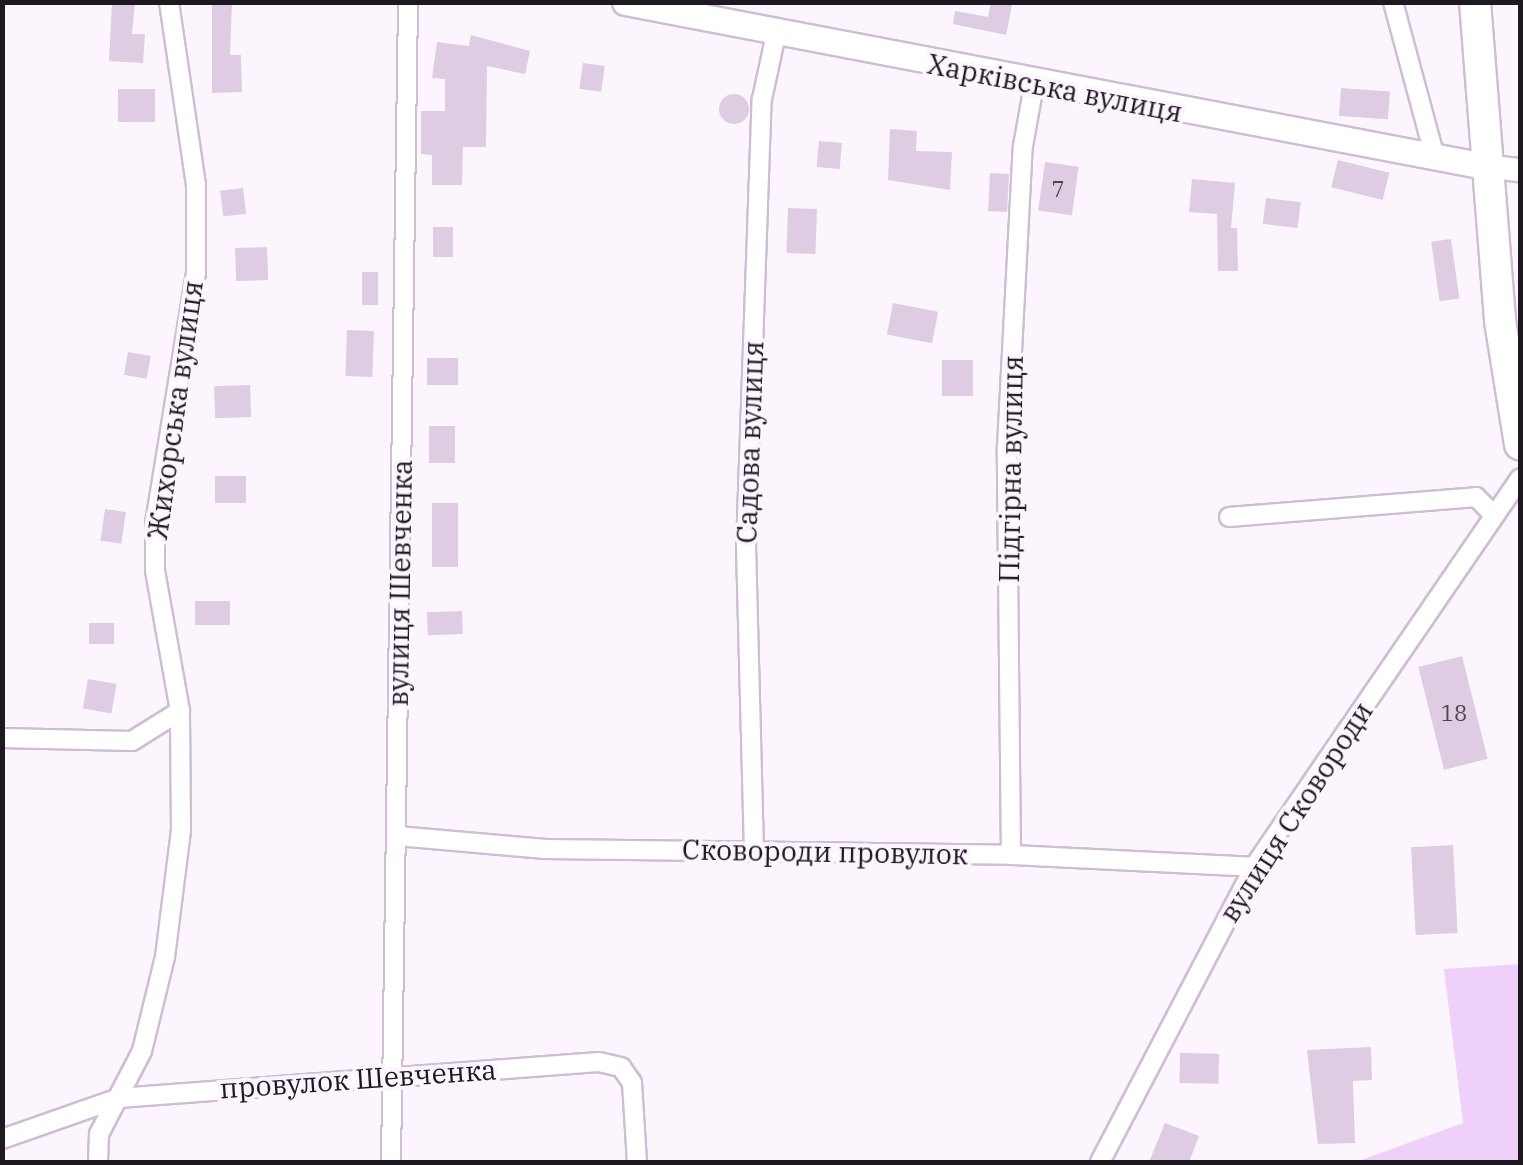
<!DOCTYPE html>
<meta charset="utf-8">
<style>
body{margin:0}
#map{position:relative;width:1523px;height:1165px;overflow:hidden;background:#fcf5fe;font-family:"IBM Plex Serif",serif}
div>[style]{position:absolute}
.green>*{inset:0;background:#efd0f8}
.building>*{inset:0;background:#ddcce2;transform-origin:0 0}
.round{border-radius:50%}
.roads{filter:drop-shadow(2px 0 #cebdd3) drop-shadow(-2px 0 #cebdd3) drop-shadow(0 2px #cebdd3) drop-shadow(0 -2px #cebdd3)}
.minor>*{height:18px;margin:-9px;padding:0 9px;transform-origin:9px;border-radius:9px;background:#fff}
.tertiary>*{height:22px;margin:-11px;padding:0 11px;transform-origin:11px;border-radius:11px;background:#fff}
.secondary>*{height:25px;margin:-12.5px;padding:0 12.5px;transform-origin:12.5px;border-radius:12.5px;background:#fff}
.trunk>*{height:30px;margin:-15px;padding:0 15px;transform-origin:15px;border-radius:15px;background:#fff}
span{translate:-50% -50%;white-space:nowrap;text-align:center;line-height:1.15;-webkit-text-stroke:8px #fcf5fe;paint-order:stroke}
.number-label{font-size:22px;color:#4e4550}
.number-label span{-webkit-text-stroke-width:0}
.street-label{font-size:28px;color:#1e1820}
.frame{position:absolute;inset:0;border:5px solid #1e1820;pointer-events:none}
</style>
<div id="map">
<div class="green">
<div style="clip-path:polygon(1520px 964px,1520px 1162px,1356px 1162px,1463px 1123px,1444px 969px)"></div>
</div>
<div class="building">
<div style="clip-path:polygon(112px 2px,135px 2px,132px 34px,145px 34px,143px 63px,109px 61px)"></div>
<div style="clip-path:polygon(212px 2px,232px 2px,230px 55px,241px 55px,242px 92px,212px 93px)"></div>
<div style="clip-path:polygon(991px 2px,1012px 5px,1006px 35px,953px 24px,955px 11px,988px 17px)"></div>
<div style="clip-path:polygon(471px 35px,530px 51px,525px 74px,487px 66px,486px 147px,463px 147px,462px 185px,432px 185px,432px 155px,421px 154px,421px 111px,445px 111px,445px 79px,432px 78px,437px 42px,469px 46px)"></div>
<div style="left:583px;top:63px;width:22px;height:26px;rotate:8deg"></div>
<div style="left:1341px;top:88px;width:49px;height:28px;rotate:4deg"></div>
<div style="left:155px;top:89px;width:33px;height:37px;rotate:90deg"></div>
<div class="round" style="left:719px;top:94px;width:30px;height:30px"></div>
<div style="clip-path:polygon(890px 129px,917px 131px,916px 151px,952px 152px,950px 190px,888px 180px)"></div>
<div style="left:819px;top:141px;width:23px;height:26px;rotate:5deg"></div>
<div style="left:1338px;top:160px;width:53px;height:28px;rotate:14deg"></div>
<div style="left:1045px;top:162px;width:34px;height:49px;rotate:8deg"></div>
<div style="left:990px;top:173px;width:19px;height:38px;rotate:3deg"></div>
<div style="clip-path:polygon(1192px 179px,1235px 183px,1231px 228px,1237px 228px,1238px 271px,1218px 271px,1217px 214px,1189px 212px)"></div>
<div style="left:243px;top:188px;width:26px;height:23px;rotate:83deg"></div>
<div style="left:1266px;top:198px;width:35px;height:26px;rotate:7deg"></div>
<div style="left:788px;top:208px;width:29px;height:45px;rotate:2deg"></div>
<div style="left:433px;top:227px;width:20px;height:30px"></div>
<div style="left:1451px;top:239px;width:60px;height:20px;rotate:82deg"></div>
<div style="left:267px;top:247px;width:33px;height:32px;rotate:88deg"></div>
<div style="left:362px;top:272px;width:16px;height:33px"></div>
<div style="left:893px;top:303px;width:46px;height:32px;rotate:11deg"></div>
<div style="left:347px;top:330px;width:27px;height:46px;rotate:2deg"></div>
<div style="left:128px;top:352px;width:23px;height:23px;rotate:10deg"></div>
<div style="left:427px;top:358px;width:31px;height:27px"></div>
<div style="left:942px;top:360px;width:31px;height:36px"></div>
<div style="left:250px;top:385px;width:32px;height:36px;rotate:88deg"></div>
<div style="left:429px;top:426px;width:26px;height:37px"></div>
<div style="left:246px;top:476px;width:27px;height:31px;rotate:90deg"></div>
<div style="left:432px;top:503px;width:26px;height:64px"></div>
<div style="left:105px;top:509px;width:21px;height:32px;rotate:8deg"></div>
<div style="left:195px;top:601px;width:35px;height:24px"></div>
<div style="left:462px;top:611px;width:23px;height:35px;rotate:88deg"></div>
<div style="left:89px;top:623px;width:25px;height:21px"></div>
<div style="left:1462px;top:656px;width:106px;height:45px;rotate:76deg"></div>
<div style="left:88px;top:679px;width:29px;height:30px;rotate:10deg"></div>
<div style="left:1453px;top:845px;width:88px;height:42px;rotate:87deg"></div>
<div style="clip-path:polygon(1371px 1047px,1372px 1080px,1353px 1081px,1355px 1143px,1318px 1144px,1307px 1050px)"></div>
<div style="left:1180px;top:1053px;width:39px;height:30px;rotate:1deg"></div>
<div style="clip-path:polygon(1165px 1123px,1199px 1136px,1189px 1162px,1149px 1162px)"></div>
</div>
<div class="roads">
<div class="minor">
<div style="left:1393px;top:2px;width:162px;rotate:74.9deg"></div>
<div style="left:1229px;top:517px;width:248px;rotate:-4.6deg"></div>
<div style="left:1476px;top:497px;width:24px;rotate:45deg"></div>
<div style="left:2px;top:738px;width:130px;rotate:1.3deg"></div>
<div style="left:132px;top:741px;width:57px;rotate:-32deg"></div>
<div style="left:397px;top:836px;width:149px;rotate:5deg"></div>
<div style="left:545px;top:849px;width:466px;rotate:0.7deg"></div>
<div style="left:1011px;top:855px;width:243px;rotate:2.8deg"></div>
<div style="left:754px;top:852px;width:305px;rotate:-91.5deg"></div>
<div style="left:746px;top:547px;width:448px;rotate:-88deg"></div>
<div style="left:762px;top:99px;width:66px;rotate:-77.8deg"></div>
<div style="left:1011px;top:855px;width:408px;rotate:-90.6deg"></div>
<div style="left:1007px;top:447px;width:301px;rotate:-87deg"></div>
<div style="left:1023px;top:146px;width:62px;rotate:-79.8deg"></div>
<div style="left:2px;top:1139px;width:124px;rotate:-19.3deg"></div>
<div style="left:119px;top:1098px;width:481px;rotate:-4.3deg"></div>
<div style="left:599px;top:1062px;width:23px;rotate:13deg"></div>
<div style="left:621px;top:1067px;width:19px;rotate:55deg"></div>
<div style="left:632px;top:1083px;width:79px;rotate:86.4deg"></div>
<div style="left:98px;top:1162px;width:28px;rotate:-88deg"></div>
<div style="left:99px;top:1134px;width:93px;rotate:-62.6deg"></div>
<div style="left:142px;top:1051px;width:97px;rotate:-76.3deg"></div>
<div style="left:165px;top:957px;width:127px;rotate:-82.8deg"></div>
<div style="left:181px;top:831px;width:120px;rotate:-90.5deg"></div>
<div style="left:180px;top:711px;width:143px;rotate:-100.1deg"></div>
<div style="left:155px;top:570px;width:47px;rotate:-90deg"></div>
<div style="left:155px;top:523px;width:254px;rotate:-80.7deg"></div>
<div style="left:196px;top:272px;width:87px;rotate:-90deg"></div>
<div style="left:196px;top:185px;width:185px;rotate:-98.4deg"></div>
<div style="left:391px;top:1162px;width:1160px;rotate:-89.16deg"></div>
<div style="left:1100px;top:1162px;width:333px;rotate:-62.4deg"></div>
<div style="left:1254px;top:867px;width:471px;rotate:-55.6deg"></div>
</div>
<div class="tertiary">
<div style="left:1485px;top:166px;width:35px;rotate:7deg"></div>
</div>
<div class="secondary">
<div style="left:625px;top:2px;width:875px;rotate:10.8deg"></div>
</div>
<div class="trunk">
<div style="left:1475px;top:2px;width:320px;rotate:85.5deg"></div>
<div style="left:1500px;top:321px;width:125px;rotate:80.8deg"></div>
</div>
</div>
<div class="number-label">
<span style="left:1058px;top:189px">7</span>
<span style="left:1454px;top:713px">18</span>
</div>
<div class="street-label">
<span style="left:1055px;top:88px;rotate:11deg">Харківська вулиця</span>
<span style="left:175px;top:410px;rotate:-82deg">Жихорська вулиця</span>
<span style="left:750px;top:442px;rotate:-88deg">Садова вулиця</span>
<span style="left:1011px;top:469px;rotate:-89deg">Підгірна вулиця</span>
<span style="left:400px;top:583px;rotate:-89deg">вулиця Шевченка</span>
<span style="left:1296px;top:812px;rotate:-57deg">вулиця Сковороди</span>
<span style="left:825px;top:852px;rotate:1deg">Сковороди провулок</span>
<span style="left:358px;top:1079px;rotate:-4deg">провулок Шевченка</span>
</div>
<div class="frame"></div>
</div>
